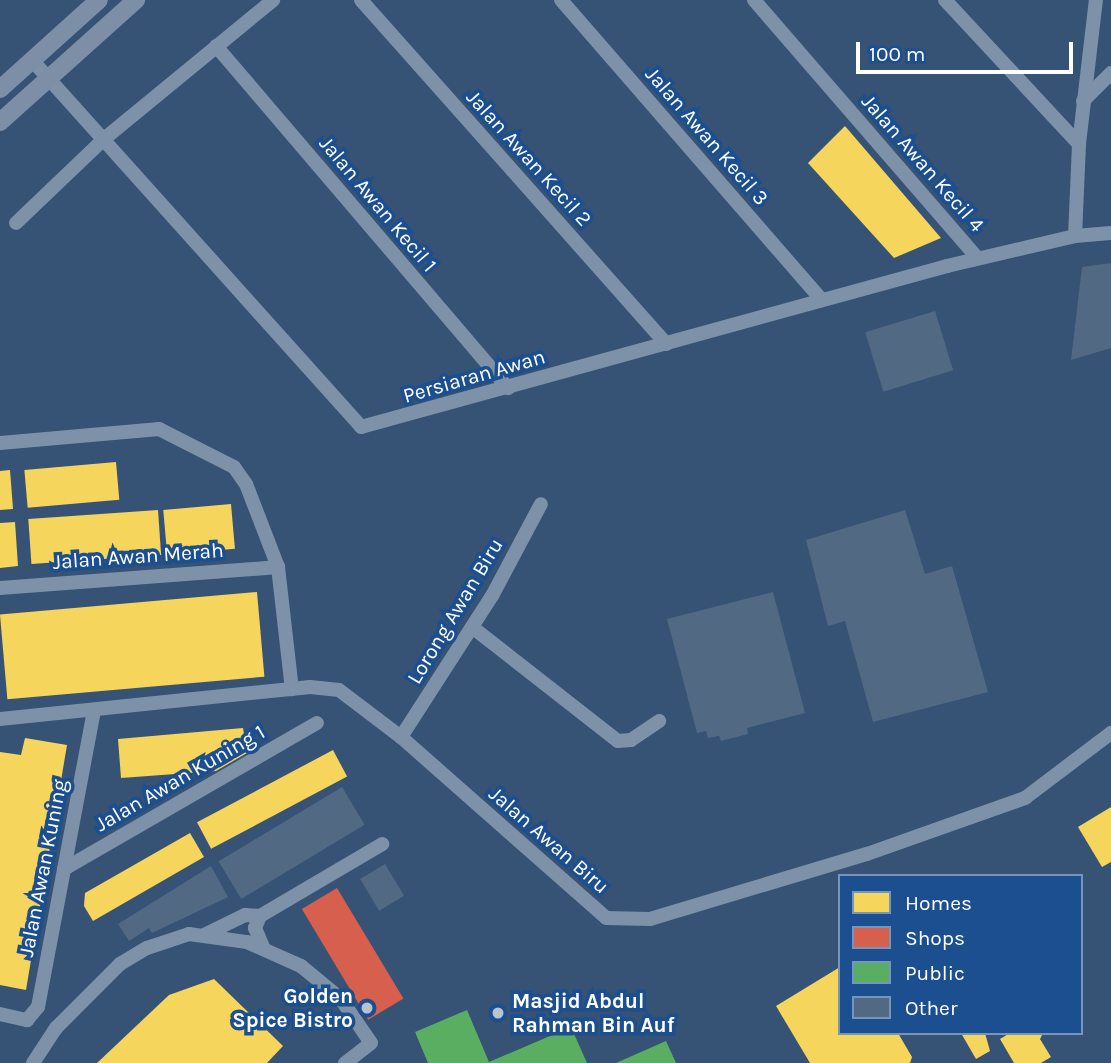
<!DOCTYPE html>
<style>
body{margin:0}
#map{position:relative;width:1111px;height:1063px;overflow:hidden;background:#365274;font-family:Karla,sans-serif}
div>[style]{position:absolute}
.homes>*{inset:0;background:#f6d55c;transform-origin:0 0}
.shops>*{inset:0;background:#d6604d;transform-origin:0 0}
.public>*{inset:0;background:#5aae61}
.building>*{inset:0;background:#526984;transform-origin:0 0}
.minor>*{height:14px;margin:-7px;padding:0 7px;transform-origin:7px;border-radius:7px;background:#7d92a8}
.major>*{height:18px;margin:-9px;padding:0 9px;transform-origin:9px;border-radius:9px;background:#7d8ea7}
.dots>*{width:19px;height:19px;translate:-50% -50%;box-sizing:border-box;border:4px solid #1b4f8f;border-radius:50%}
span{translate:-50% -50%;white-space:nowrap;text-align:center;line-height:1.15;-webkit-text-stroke:7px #1b4f8f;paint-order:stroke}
.street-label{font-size:21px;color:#fff}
.poi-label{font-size:21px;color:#fff;font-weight:700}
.right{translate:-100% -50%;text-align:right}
.left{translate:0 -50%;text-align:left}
.legend{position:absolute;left:838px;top:874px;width:245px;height:161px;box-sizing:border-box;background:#1b4f8f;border:2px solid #7695bc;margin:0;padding:9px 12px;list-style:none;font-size:21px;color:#fff}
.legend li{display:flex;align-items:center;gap:14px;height:35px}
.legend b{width:35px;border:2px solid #7695bc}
.scale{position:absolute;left:856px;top:42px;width:217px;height:32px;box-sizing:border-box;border:4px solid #fff;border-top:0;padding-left:9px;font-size:21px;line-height:24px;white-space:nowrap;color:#fff;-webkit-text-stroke:5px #1b4f8f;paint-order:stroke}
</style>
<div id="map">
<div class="homes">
<div style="clip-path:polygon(845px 126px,941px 238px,894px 258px,808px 163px)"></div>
<div style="left:116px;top:462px;width:38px;height:92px;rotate:85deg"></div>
<div style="clip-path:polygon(10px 470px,13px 509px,0 510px,0 471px)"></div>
<div style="left:231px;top:504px;width:45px;height:68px;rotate:85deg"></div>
<div style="left:158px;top:510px;width:45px;height:130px;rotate:86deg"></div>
<div style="clip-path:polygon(15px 522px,18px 566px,0 568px,0 523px)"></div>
<div style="left:257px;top:592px;width:85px;height:258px;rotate:85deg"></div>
<div style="clip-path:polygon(243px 728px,247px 753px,216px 771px,121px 778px,118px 739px)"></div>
<div style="clip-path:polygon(25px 738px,67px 745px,26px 990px,0 985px,0 752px,21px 755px)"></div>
<div style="left:333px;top:750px;width:30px;height:154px;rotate:62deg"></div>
<div style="clip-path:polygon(1111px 807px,1111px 862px,1102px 867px,1078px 827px)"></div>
<div style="clip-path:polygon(190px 833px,204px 857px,93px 921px,84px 906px,85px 893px)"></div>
<div style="clip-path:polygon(840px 967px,840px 1033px,898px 1033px,912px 1057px,910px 1063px,810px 1063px,776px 1006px)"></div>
<div style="clip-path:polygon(214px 979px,283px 1046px,267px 1063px,97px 1063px,169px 995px)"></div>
<div style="clip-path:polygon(961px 1033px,985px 1033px,990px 1051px,976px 1059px)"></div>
<div style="clip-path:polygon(1010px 1033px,1043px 1033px,1040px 1039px,1051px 1057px,1041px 1063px,1014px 1063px,1000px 1039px)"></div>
</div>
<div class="shops">
<div style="left:337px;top:888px;width:129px;height:41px;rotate:59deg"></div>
</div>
<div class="public">
<div style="clip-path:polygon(467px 1010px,489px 1062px,571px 1027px,587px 1063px,428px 1063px,415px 1032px)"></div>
<div style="clip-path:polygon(666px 1041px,676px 1063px,616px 1063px)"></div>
</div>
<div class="building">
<div style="clip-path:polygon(1111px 263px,1111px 348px,1071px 360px,1082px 267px)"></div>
<div style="left:935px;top:311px;width:62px;height:73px;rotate:73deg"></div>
<div style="clip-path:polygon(905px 510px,925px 574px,952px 566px,988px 692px,873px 722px,845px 621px,828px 626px,806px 540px)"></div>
<div style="clip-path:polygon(773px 592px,805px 713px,747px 728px,748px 734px,721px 741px,719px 736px,708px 738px,706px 731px,697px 733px,667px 619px)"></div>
<div style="left:342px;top:787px;width:44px;height:144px;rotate:59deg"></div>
<div style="left:385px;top:864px;width:37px;height:29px;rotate:59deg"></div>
<div style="clip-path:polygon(211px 866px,228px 897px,152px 933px,149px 928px,129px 941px,118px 924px)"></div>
</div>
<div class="minor">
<div style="left:361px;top:0;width:460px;rotate:48.4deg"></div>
<div style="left:561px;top:0;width:396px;rotate:49deg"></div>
<div style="left:754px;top:0;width:342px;rotate:49.1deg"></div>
<div style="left:945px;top:0;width:197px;rotate:47.1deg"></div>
<div style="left:216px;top:46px;width:450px;rotate:49.5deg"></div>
<div style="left:32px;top:60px;width:493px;rotate:48.1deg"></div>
<div style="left:361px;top:427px;width:608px;rotate:-15.36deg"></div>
<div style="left:947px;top:266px;width:131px;rotate:-13.2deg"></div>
<div style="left:1075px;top:236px;width:36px;rotate:-5deg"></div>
<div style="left:1083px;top:101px;width:40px;rotate:-45deg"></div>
<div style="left:16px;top:223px;width:122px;rotate:-43.7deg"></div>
<div style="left:104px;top:139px;width:219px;rotate:-39.4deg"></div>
<div style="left:1075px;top:236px;width:92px;rotate:-87.5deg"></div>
<div style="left:1079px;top:144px;width:145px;rotate:-83.3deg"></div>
<div style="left:0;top:443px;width:160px;rotate:-5deg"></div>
<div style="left:159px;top:429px;width:84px;rotate:26.9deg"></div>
<div style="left:234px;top:467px;width:21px;rotate:55deg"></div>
<div style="left:246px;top:484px;width:89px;rotate:68.9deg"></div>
<div style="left:278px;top:567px;width:123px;rotate:83.5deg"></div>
<div style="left:0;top:588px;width:279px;rotate:-4.3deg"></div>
<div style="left:472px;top:627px;width:185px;rotate:38deg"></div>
<div style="left:618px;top:741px;width:13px;rotate:-4deg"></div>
<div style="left:631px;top:740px;width:34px;rotate:-34deg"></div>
<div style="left:0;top:719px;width:312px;rotate:-5.9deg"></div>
<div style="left:310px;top:687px;width:29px;rotate:6deg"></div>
<div style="left:339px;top:690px;width:78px;rotate:37.2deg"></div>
<div style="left:401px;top:737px;width:273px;rotate:41.4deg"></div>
<div style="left:606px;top:918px;width:44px;rotate:1.3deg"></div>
<div style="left:650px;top:919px;width:227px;rotate:-16.7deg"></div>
<div style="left:867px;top:854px;width:168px;rotate:-19.5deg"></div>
<div style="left:1025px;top:798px;width:108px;rotate:-37.1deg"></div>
<div style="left:401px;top:737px;width:168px;rotate:-57.2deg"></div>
<div style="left:492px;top:596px;width:104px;rotate:-62deg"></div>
<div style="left:64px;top:869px;width:292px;rotate:-30deg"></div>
<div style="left:260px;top:916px;width:13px;rotate:113deg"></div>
<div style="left:255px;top:928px;width:23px;rotate:67deg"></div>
<div style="left:204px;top:935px;width:46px;rotate:-26deg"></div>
<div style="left:245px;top:915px;width:15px;rotate:4deg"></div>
<div style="left:260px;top:916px;width:142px;rotate:-30.5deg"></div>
<div style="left:0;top:1014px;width:28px;rotate:13deg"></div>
<div style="left:27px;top:1020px;width:17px;rotate:-50deg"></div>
<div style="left:38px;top:1007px;width:301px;rotate:-79.3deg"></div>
<div style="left:33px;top:1063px;width:42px;rotate:-56.7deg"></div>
<div style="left:56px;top:1028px;width:91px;rotate:-45deg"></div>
<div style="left:120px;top:964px;width:31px;rotate:-31deg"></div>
<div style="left:147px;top:948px;width:44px;rotate:-18.4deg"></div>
<div style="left:189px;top:934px;width:59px;rotate:7.9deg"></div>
<div style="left:247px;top:942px;width:59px;rotate:24deg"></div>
<div style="left:301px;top:966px;width:52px;rotate:39.5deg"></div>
<div style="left:341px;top:999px;width:53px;rotate:55.7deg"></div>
<div style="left:371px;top:1043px;width:33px;rotate:142deg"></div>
</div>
<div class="major">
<div style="left:0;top:89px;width:133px;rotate:-42deg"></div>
<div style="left:0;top:122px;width:183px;rotate:-41.9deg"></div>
</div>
<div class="dots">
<div style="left:367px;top:1008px;background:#b9c2ce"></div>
<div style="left:498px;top:1013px;background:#b9c2ce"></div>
</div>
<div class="street-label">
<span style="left:707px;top:136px;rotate:49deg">Jalan Awan Kecil 3</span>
<span style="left:529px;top:158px;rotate:48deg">Jalan Awan Kecil 2</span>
<span style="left:923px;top:163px;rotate:49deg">Jalan Awan Kecil 4</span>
<span style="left:378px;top:204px;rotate:50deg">Jalan Awan Kecil 1</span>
<span style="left:474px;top:376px;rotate:-16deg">Persiaran Awan</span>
<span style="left:138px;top:556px;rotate:-4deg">Jalan Awan Merah</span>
<span style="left:455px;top:611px;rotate:-59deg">Lorong Awan Biru</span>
<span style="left:180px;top:778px;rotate:-30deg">Jalan Awan Kuning 1</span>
<span style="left:549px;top:840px;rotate:41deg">Jalan Awan Biru</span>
<span style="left:43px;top:868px;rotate:-79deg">Jalan Awan Kuning</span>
</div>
<div class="poi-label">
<span class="right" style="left:353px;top:1008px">Golden<br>Spice Bistro</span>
<span class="left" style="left:512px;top:1013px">Masjid Abdul<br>Rahman Bin Auf</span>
</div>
<ul class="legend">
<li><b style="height:19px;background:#f6d55c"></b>Homes</li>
<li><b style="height:19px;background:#d6604d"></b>Shops</li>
<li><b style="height:19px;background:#5aae61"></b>Public</li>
<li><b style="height:19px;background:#526984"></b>Other</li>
</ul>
<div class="scale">100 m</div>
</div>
